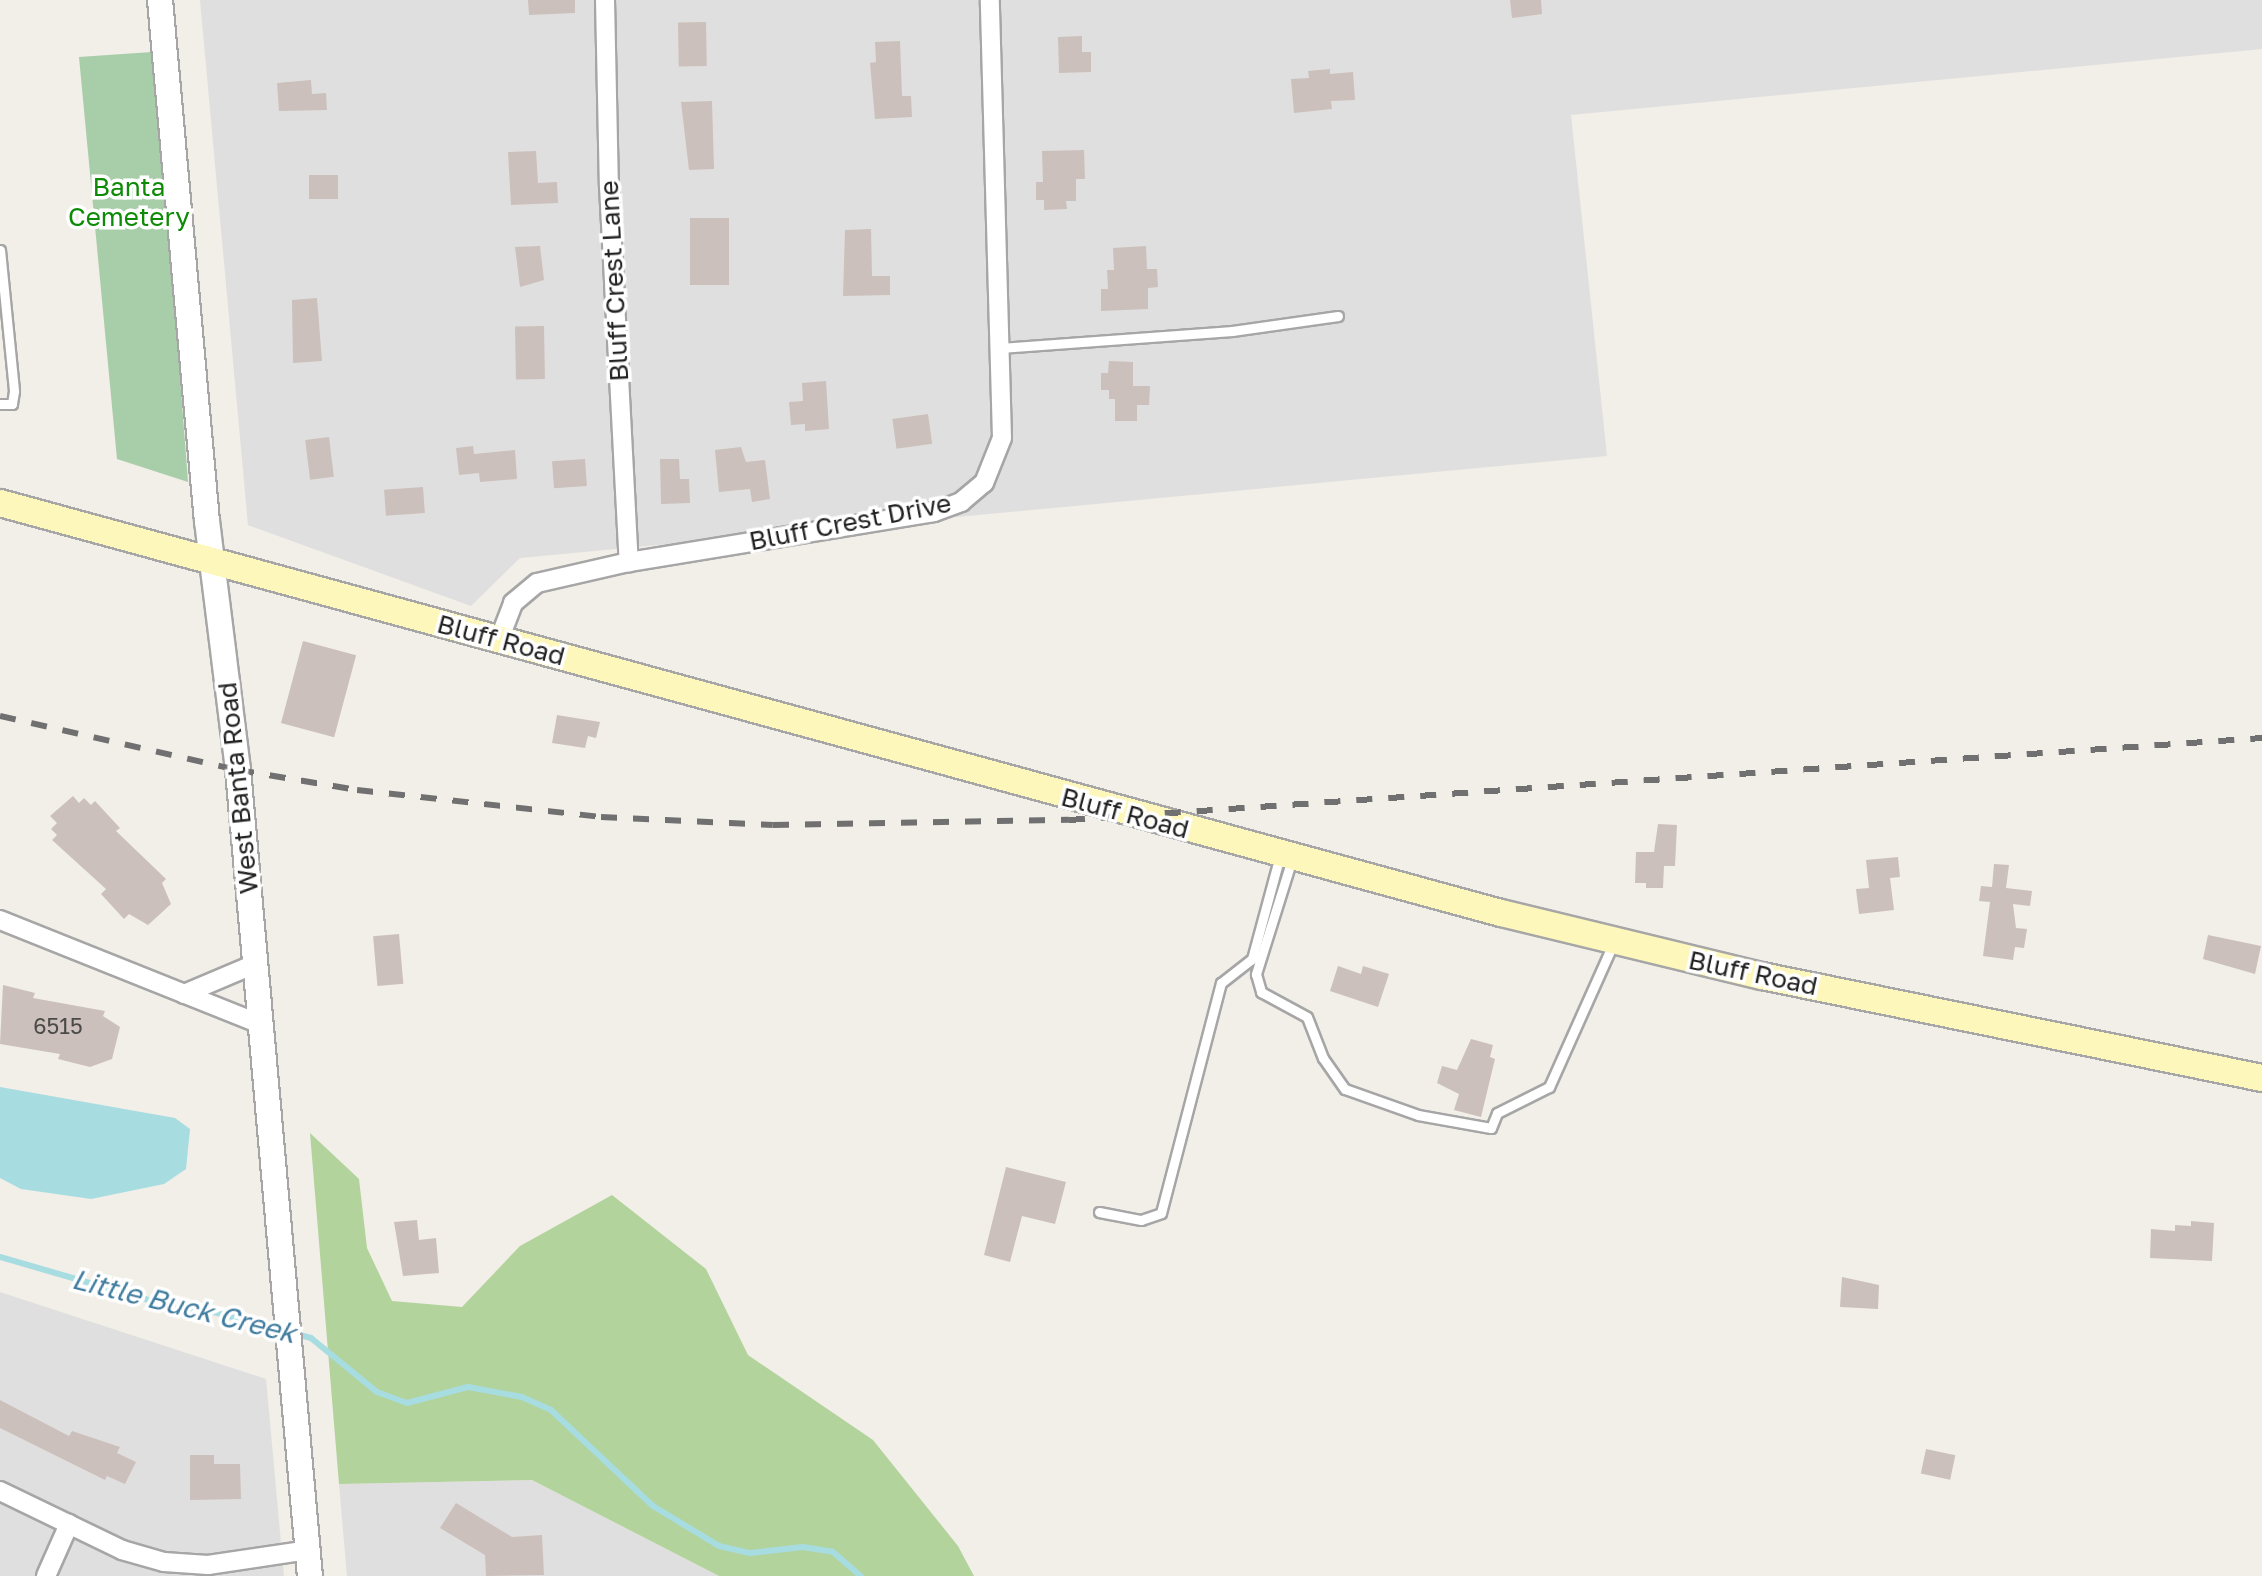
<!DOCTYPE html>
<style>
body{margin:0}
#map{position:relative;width:2262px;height:1576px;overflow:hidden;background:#f2eee8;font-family:"Golos Text",sans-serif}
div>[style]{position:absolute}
.residential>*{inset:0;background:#e0dfdf}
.forest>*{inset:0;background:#b3d39c}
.cemetery>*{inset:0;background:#a8cda9}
.water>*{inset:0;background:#a7dce1}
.stream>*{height:6px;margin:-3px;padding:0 3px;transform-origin:3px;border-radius:3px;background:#a7dce1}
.building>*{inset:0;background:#cbc0bb;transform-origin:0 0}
.roads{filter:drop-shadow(2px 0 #a6a6a6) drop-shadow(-2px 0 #a6a6a6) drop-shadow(0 2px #a6a6a6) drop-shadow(0 -2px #a6a6a6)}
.service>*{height:9px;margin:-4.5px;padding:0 4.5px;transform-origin:4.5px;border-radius:4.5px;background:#fff}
.minor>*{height:18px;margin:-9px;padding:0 9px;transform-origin:9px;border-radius:9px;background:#fff}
.tertiary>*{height:24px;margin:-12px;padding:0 12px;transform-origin:12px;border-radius:12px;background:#fff}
.secondary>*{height:26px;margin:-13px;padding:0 13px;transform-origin:13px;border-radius:13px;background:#fdf7bc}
.rail>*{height:6px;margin-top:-3px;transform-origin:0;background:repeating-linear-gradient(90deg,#707070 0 16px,transparent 0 32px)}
span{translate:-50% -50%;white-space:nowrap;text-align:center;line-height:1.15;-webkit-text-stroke:7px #fff;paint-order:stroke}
.number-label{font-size:22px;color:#4c4a48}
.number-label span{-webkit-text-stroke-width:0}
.park-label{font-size:26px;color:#0d8a06}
.street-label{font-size:26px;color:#222}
.water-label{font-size:28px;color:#407c9f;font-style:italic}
</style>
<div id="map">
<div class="residential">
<div style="clip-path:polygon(200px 0,2262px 0,2262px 49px,1571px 115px,1607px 456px,520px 558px,471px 606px,248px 525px)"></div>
<div style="clip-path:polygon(0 1292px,266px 1379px,284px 1576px,0 1576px)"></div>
<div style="clip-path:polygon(532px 1480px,719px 1576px,347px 1576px,339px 1484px)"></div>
</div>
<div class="forest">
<div style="clip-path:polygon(310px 1133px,359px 1179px,367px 1248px,392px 1301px,462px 1307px,520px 1246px,612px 1195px,706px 1269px,748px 1355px,873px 1440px,958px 1546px,974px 1576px,719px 1576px,532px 1480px,339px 1484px)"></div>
</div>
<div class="cemetery">
<div style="clip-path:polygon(152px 52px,175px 310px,188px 482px,117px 459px,79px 57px)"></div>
</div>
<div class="water">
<div style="clip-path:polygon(0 1087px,175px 1118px,190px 1129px,186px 1169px,164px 1184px,91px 1199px,21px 1189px,0 1178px)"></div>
</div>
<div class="stream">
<div style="left:0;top:1257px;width:187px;rotate:16.1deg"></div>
<div style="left:180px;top:1309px;width:26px;rotate:2deg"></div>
<div style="left:206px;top:1310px;width:79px;rotate:14.7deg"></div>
<div style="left:293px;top:1333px;width:19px;rotate:16deg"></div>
<div style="left:311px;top:1338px;width:85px;rotate:39.3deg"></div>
<div style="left:377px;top:1392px;width:32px;rotate:20deg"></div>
<div style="left:407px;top:1403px;width:63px;rotate:-14.7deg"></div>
<div style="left:468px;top:1387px;width:55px;rotate:10.5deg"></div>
<div style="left:522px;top:1397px;width:32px;rotate:24deg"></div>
<div style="left:551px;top:1410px;width:140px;rotate:43.3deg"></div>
<div style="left:653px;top:1506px;width:77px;rotate:31.2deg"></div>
<div style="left:719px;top:1546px;width:32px;rotate:13deg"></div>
<div style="left:750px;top:1553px;width:53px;rotate:-6.5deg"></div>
<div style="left:803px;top:1547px;width:30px;rotate:9deg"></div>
<div style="left:833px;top:1552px;width:37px;rotate:41deg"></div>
</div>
<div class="building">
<div style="clip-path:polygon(528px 0,575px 0,575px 13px,529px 15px)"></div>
<div style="clip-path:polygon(1510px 0,1541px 0,1542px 14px,1512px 18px)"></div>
<div style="left:706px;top:22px;width:44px;height:28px;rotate:89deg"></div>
<div style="clip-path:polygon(1082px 36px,1082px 52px,1091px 52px,1091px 72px,1059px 73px,1058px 37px)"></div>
<div style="clip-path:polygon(900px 41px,902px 96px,911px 96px,912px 117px,875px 119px,870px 63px,876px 62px,875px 42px)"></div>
<div style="clip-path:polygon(1330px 69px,1330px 74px,1353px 72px,1355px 100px,1331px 101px,1332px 109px,1294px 113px,1291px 79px,1309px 78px,1308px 71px)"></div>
<div style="clip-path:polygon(311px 80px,312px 94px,326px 93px,327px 110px,279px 111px,277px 83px)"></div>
<div style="clip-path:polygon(712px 101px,714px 169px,689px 170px,681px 102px)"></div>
<div style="clip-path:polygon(1084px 150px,1085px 179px,1076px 179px,1076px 201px,1066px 201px,1067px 209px,1044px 210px,1044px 200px,1036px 200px,1036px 182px,1043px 182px,1042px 151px)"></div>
<div style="clip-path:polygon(536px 151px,538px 183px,557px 182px,558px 203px,511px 205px,508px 152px)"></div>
<div style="left:338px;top:175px;width:24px;height:29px;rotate:90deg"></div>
<div style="left:690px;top:218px;width:39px;height:67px"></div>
<div style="clip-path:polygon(871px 229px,872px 276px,890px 276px,890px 295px,843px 296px,845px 230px)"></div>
<div style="clip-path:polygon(540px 246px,544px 280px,520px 287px,515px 247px)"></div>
<div style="clip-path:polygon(1146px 246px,1147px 269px,1157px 269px,1158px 287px,1148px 288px,1148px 309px,1101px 311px,1101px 289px,1108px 289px,1107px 270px,1114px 270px,1113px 248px)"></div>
<div style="clip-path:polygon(317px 298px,322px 361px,293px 363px,292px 300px)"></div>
<div style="left:544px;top:326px;width:53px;height:29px;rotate:89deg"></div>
<div style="clip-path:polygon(1109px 361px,1133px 362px,1133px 386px,1150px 386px,1149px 405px,1137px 405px,1137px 421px,1115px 421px,1115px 399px,1109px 399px,1109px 390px,1101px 390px,1101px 373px,1108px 373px)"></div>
<div style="clip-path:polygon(826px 381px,829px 429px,805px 431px,805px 424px,791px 425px,789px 402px,803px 401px,802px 383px)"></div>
<div style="left:928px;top:414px;width:30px;height:36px;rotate:82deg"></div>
<div style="left:329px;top:437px;width:40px;height:24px;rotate:83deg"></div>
<div style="clip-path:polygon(473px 446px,474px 454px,515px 450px,517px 479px,480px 482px,479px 473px,459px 475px,456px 448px)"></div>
<div style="clip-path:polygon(741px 447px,746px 462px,765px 460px,770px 499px,752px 502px,750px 489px,719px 492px,715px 450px)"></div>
<div style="left:585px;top:459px;width:27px;height:33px;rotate:86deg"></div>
<div style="clip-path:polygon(660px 459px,679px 459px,680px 479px,689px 479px,690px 503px,661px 504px)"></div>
<div style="left:423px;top:487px;width:26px;height:39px;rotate:86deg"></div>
<div style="left:303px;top:641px;width:55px;height:85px;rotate:15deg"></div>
<div style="clip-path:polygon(557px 715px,600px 722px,596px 738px,588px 736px,585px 748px,552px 743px)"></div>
<div style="clip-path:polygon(73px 796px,79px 803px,84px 798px,91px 805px,95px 801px,120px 828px,116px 831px,166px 879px,162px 883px,171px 904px,148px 925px,129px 914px,124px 919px,101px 894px,106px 889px,52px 840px,57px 835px,51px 829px,57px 823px,50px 816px)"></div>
<div style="clip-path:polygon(1658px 824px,1677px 825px,1675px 866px,1664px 866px,1663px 888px,1646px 888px,1646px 883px,1635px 883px,1636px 852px,1654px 852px)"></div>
<div style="clip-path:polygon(1898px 857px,1900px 877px,1890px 878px,1894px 910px,1859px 914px,1856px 889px,1869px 888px,1866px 860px)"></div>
<div style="clip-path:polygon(1994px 864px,2009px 865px,2006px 888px,2032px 891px,2030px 906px,2013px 904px,2016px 928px,2027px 929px,2024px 948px,2015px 947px,2013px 960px,1983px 956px,1990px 902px,1979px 901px,1981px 886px,1992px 887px)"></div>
<div style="left:399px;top:934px;width:50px;height:26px;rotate:85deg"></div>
<div style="clip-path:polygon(2208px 935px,2261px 946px,2255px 974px,2203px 959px)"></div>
<div style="clip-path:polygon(1338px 966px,1361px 974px,1363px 966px,1389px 974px,1378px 1007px,1330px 991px)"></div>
<div style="clip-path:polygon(3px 985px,35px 993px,33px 998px,105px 1011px,103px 1016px,120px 1027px,112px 1059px,90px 1067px,58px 1059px,60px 1054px,0 1044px)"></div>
<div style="clip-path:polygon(1471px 1039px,1493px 1045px,1490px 1057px,1495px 1059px,1481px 1117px,1454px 1110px,1459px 1094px,1437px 1083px,1442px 1066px,1457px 1070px)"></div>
<div style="clip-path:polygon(1006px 1167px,1066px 1182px,1055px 1224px,1022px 1216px,1010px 1262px,984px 1255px)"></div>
<div style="clip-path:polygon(417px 1220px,419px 1240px,436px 1238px,439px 1273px,403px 1276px,394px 1222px)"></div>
<div style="clip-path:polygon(2191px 1221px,2214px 1223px,2212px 1261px,2150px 1258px,2151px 1229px,2175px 1231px,2175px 1225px,2191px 1226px)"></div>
<div style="clip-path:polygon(1842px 1277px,1879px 1285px,1878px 1309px,1840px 1307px)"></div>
<div style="clip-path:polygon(0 1400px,69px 1436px,72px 1431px,120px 1447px,117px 1453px,136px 1462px,125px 1484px,107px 1476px,105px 1480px,0 1428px)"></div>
<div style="left:1926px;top:1449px;width:30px;height:25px;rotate:12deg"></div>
<div style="clip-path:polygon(190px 1455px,214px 1455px,214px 1464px,240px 1464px,241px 1499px,190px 1500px)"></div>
<div style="clip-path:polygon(456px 1503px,512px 1537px,542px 1535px,544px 1575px,486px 1576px,485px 1555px,440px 1528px)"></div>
</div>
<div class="roads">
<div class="service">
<div style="left:0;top:250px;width:142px;rotate:84.3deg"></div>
<div style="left:14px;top:391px;width:13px;rotate:99deg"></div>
<div style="left:12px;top:404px;width:12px;rotate:180deg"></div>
<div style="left:1000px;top:348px;width:233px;rotate:-4.2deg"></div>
<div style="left:1232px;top:331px;width:107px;rotate:-8.1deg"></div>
<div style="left:1292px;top:859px;width:121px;rotate:107.4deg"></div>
<div style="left:1256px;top:974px;width:19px;rotate:74deg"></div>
<div style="left:1261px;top:992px;width:52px;rotate:28.5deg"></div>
<div style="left:1307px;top:1017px;width:44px;rotate:68.7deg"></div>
<div style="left:1323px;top:1058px;width:38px;rotate:55deg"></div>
<div style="left:1345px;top:1089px;width:77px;rotate:19.6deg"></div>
<div style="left:1418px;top:1115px;width:74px;rotate:10.1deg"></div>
<div style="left:1491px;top:1128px;width:16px;rotate:-68deg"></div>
<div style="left:1497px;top:1113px;width:58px;rotate:-26.6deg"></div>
<div style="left:1549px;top:1087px;width:157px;rotate:-65.9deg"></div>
<div style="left:1099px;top:1212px;width:43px;rotate:10.8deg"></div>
<div style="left:1141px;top:1220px;width:21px;rotate:-19deg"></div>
<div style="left:1161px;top:1213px;width:238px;rotate:-75.4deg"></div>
<div style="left:1221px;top:983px;width:39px;rotate:-38deg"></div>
<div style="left:1252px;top:959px;width:108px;rotate:-74.9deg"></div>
</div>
<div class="minor">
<div style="left:605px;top:0;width:186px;rotate:88.8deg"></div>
<div style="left:609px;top:186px;width:377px;rotate:87deg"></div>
<div style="left:499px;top:640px;width:40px;rotate:-69deg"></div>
<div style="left:513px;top:603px;width:31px;rotate:-40deg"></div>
<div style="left:537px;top:583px;width:94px;rotate:-12.9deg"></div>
<div style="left:629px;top:562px;width:309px;rotate:-9.3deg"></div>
<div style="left:934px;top:512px;width:29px;rotate:-20deg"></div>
<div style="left:961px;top:502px;width:30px;rotate:-40deg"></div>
<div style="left:984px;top:483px;width:48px;rotate:-68.2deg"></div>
<div style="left:1002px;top:438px;width:438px;rotate:-91.6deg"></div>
<div style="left:0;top:920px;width:280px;rotate:21.8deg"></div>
<div style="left:184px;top:994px;width:77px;rotate:-22.9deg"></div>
<div style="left:0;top:1491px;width:136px;rotate:25.8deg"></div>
<div style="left:122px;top:1550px;width:44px;rotate:15.9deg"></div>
<div style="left:164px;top:1562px;width:44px;rotate:3.9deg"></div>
<div style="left:208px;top:1565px;width:101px;rotate:-8.5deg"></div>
<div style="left:46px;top:1576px;width:57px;rotate:-66.1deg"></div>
</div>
<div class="tertiary">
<div style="left:160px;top:0;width:523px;rotate:84.85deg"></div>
<div style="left:207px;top:521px;width:251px;rotate:82.9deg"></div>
<div style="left:238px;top:770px;width:809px;rotate:84.9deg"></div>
</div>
<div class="secondary">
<div style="left:0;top:503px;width:1556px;rotate:15.28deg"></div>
<div style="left:1501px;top:913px;width:268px;rotate:13.6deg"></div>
<div style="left:1762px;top:976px;width:510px;rotate:11.53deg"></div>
</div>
</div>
<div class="rail">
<div style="left:0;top:716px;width:244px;rotate:12.8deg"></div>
<div style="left:238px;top:770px;width:121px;rotate:9.5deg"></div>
<div style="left:357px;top:790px;width:245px;rotate:6.3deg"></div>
<div style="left:601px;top:817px;width:172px;rotate:2.7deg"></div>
<div style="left:773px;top:825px;width:296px;rotate:-1deg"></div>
<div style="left:1069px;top:820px;width:1196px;rotate:-3.93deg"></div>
</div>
<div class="number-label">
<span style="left:58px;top:1026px">6515</span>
</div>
<div class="park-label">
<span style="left:129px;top:202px">Banta<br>Cemetery</span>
</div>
<div class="street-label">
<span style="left:614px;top:281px;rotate:-93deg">Bluff Crest Lane</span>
<span style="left:850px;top:522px;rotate:-11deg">Bluff Crest Drive</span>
<span style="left:501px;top:640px;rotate:15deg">Bluff Road</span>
<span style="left:238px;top:788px;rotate:-96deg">West Banta Road</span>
<span style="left:1125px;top:813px;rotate:15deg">Bluff Road</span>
<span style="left:1753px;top:973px;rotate:12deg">Bluff Road</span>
</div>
<div class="water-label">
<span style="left:184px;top:1306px;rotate:14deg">Little Buck Creek</span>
</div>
</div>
